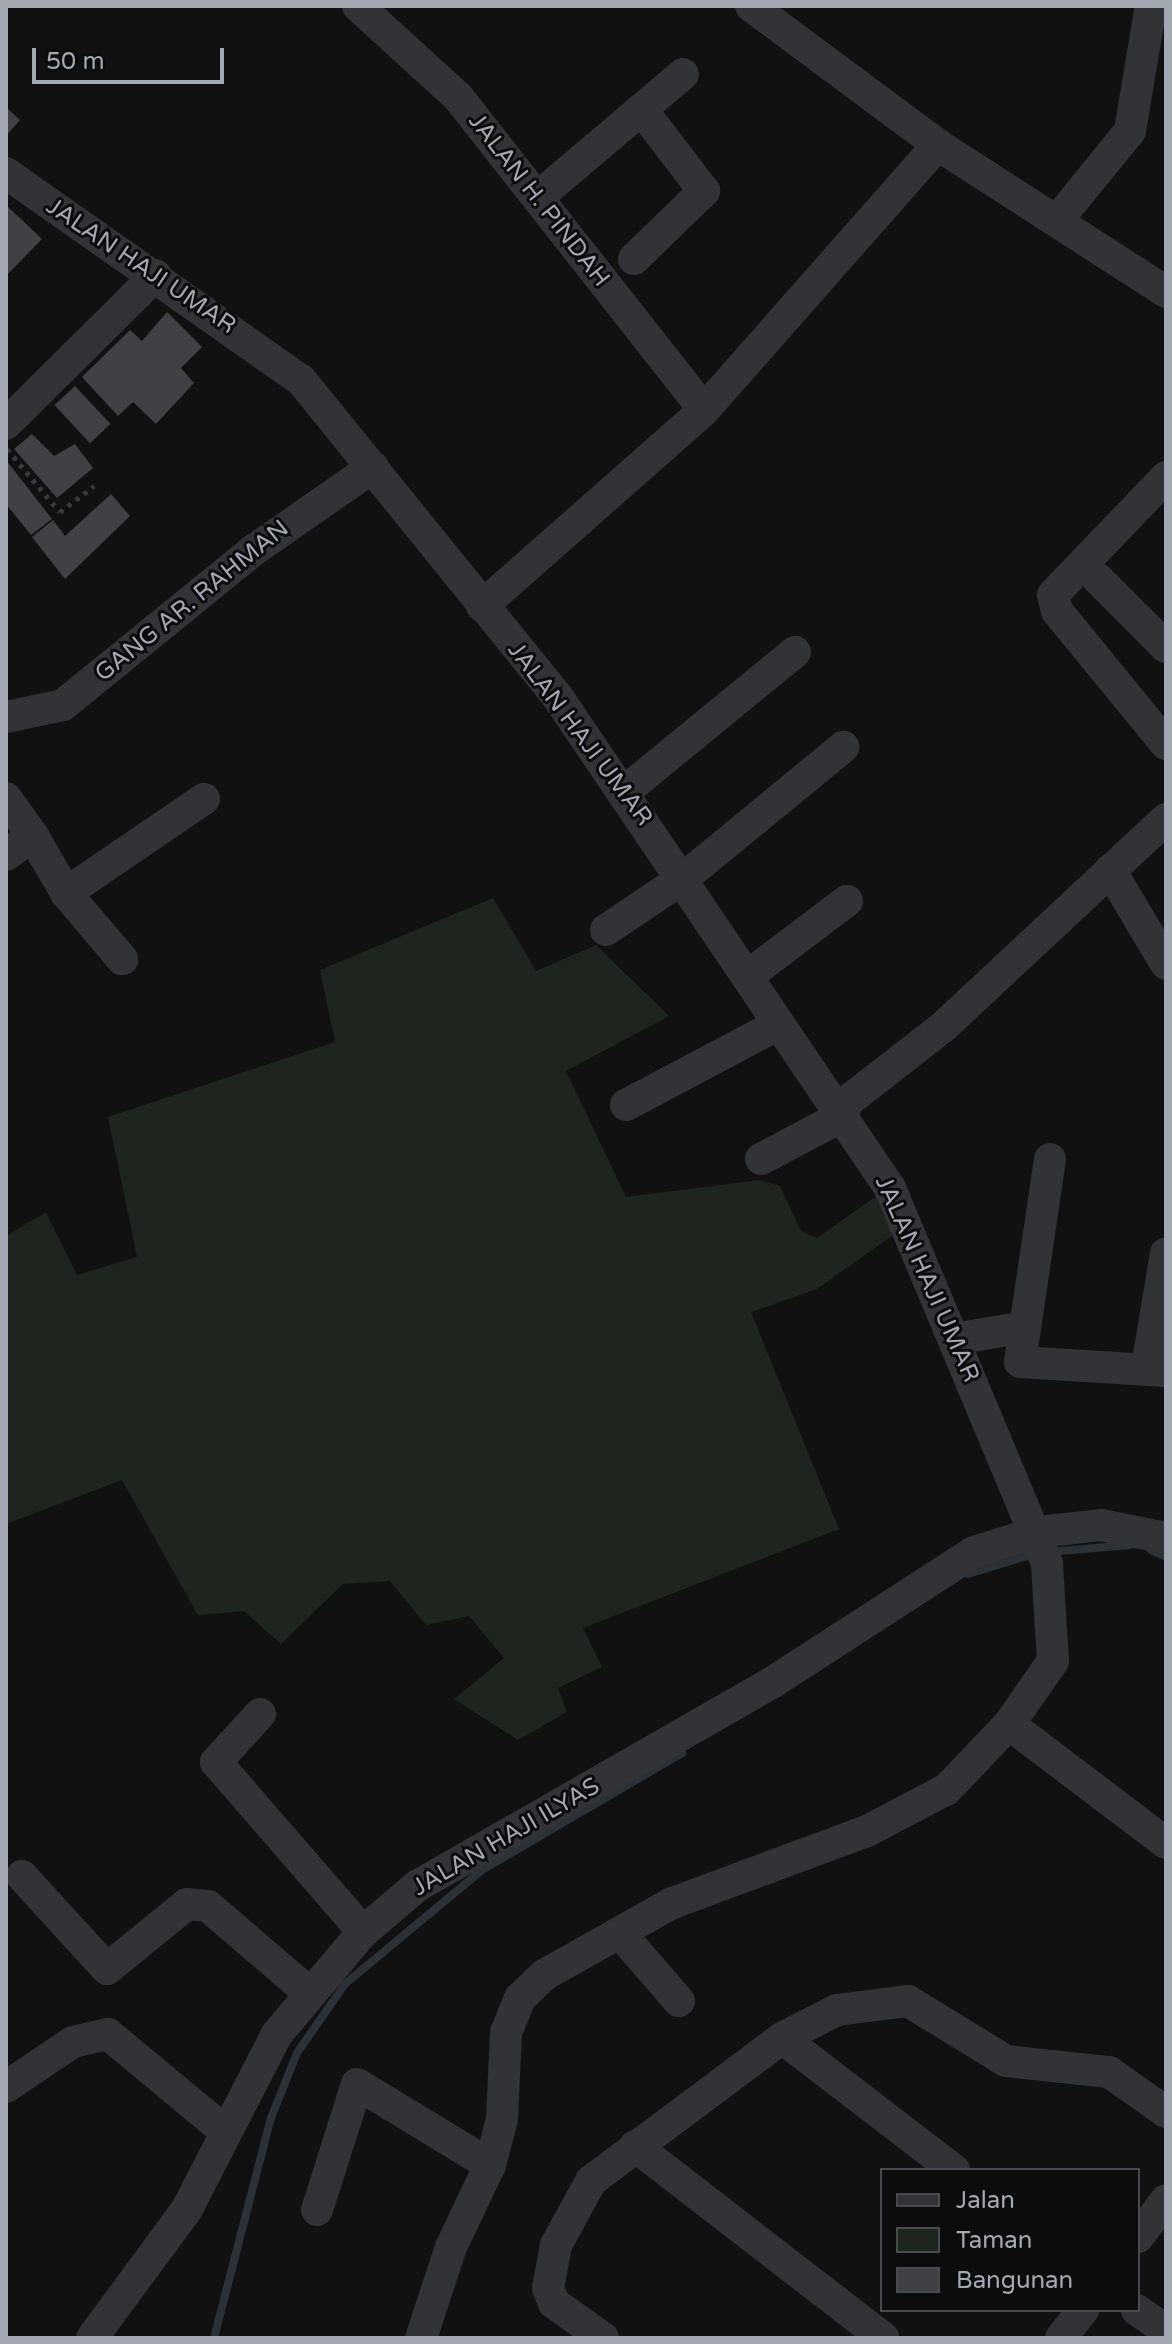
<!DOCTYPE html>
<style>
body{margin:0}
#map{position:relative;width:1172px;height:2344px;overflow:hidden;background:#111112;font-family:"Varela Round",sans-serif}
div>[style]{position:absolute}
.green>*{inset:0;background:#1d251e}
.stream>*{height:8px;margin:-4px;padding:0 4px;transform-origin:4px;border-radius:4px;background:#2a3137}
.building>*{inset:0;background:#404145;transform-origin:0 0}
.path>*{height:5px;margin-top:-2.5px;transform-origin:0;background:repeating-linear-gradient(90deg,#383a3e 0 4px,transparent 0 10px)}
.minor>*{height:32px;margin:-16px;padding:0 16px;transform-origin:16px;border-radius:16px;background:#323337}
span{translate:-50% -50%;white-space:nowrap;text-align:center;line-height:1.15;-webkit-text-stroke:6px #0c0c0d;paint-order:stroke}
.street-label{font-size:24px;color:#a3a8b2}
.frame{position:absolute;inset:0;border:8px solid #a3a8b2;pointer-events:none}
.legend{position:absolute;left:880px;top:2168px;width:260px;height:144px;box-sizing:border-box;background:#0c0c0d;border:2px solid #484a4f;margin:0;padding:10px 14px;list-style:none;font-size:24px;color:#a3a8b2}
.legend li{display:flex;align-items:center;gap:16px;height:40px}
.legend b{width:40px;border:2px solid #484a4f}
.scale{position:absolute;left:32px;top:48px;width:192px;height:36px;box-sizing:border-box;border:4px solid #a3a8b2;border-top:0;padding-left:10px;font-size:24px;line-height:28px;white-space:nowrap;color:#a3a8b2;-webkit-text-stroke:6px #0c0c0d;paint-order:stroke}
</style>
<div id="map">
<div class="green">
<div style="clip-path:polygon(493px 898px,536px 971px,596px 945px,669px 1016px,566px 1071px,626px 1197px,759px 1180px,780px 1186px,801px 1231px,817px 1238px,878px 1195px,896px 1233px,817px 1289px,751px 1312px,839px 1529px,583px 1628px,602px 1667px,558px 1688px,567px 1712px,518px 1740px,454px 1699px,504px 1658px,469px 1616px,426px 1625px,390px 1581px,343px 1584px,281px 1644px,244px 1611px,198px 1615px,122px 1480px,6px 1524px,6px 1236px,46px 1212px,77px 1275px,137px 1257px,108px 1117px,335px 1042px,320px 970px)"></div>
</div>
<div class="stream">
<div style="left:1151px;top:1550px;width:17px;rotate:25deg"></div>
<div style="left:1048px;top:1552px;width:82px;rotate:-4.9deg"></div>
<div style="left:968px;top:1574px;width:69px;rotate:-16.9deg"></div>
<div style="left:214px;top:2338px;width:227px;rotate:-75.5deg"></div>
<div style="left:271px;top:2118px;width:70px;rotate:-68.2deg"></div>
<div style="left:297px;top:2053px;width:84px;rotate:-55.2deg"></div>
<div style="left:345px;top:1984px;width:178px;rotate:-39.8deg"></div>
<div style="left:482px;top:1870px;width:232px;rotate:-30.3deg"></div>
</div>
<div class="building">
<div style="clip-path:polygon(6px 107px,20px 120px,6px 136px)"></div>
<div style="clip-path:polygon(6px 205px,42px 239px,6px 276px)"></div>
<div style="clip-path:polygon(167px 312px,202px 347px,181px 368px,194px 383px,156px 424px,133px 402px,118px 416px,82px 377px,130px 330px,142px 341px)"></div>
<div style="left:75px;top:386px;width:52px;height:28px;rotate:47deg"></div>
<div style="clip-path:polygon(32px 434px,54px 456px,75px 444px,93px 468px,57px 498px,14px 449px)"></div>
<div style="clip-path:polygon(6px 460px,52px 519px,31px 535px,6px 504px)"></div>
<div style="clip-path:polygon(111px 494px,130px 516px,65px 579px,32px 537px,53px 520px,65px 536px)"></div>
</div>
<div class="path">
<div style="left:7px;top:449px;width:82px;rotate:49.9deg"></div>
<div style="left:60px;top:512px;width:43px;rotate:-37.4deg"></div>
</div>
<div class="minor">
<div style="left:358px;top:6px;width:135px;rotate:42.3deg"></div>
<div style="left:458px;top:97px;width:398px;rotate:51.8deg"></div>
<div style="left:751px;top:6px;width:233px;rotate:36.6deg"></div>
<div style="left:938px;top:145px;width:271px;rotate:32.8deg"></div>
<div style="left:6px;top:173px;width:360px;rotate:35.1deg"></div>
<div style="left:301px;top:380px;width:407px;rotate:51deg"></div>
<div style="left:557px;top:696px;width:594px;rotate:55.91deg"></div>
<div style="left:890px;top:1188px;width:407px;rotate:67.3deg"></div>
<div style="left:1047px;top:1564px;width:97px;rotate:86.5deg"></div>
<div style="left:1053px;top:1661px;width:77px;rotate:124.9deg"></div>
<div style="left:1009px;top:1724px;width:90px;rotate:133.6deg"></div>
<div style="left:947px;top:1789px;width:90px;rotate:152.3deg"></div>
<div style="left:867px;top:1831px;width:208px;rotate:159.7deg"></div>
<div style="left:672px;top:1903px;width:147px;rotate:150.6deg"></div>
<div style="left:544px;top:1975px;width:33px;rotate:136deg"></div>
<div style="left:520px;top:1998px;width:37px;rotate:112deg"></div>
<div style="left:506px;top:2032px;width:87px;rotate:92.6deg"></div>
<div style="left:502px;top:2119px;width:48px;rotate:104.6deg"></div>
<div style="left:490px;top:2165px;width:91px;rotate:115.4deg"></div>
<div style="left:451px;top:2247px;width:96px;rotate:108.2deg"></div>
<div style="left:538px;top:197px;width:190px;rotate:-40.3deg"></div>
<div style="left:1060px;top:217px;width:111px;rotate:-50.9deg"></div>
<div style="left:1130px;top:131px;width:127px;rotate:-80.5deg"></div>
<div style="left:634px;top:259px;width:98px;rotate:-44.2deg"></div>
<div style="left:704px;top:191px;width:103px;rotate:-127.5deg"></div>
<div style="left:6px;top:424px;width:211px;rotate:-44.8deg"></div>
<div style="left:1166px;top:477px;width:163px;rotate:133.8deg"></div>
<div style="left:1053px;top:595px;width:16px;rotate:76deg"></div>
<div style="left:1057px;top:611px;width:172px;rotate:50.7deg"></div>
<div style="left:1098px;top:579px;width:96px;rotate:45deg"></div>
<div style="left:482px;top:606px;width:296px;rotate:-41.4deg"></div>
<div style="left:704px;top:410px;width:354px;rotate:-48.6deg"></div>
<div style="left:6px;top:717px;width:58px;rotate:-11.9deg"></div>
<div style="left:63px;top:705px;width:246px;rotate:-39.1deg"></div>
<div style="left:254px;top:550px;width:145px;rotate:-34.9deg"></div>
<div style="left:624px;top:792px;width:221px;rotate:-39.3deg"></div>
<div style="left:6px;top:798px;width:47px;rotate:54.6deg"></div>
<div style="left:33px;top:836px;width:33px;rotate:145deg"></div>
<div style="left:33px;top:836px;width:66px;rotate:59.9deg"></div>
<div style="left:66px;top:893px;width:87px;rotate:49.7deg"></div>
<div style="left:1110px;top:870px;width:109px;rotate:59.2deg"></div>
<div style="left:66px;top:893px;width:167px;rotate:-34.3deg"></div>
<div style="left:606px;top:930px;width:95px;rotate:-33.9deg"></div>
<div style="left:685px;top:877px;width:205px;rotate:-39.4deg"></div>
<div style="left:749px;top:975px;width:123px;rotate:-37.1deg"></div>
<div style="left:626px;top:1105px;width:173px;rotate:-27.9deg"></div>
<div style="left:839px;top:1108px;width:132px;rotate:-37.9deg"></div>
<div style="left:943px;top:1027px;width:305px;rotate:-43deg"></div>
<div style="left:761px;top:1159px;width:94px;rotate:-27.9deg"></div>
<div style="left:1050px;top:1159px;width:205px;rotate:98.4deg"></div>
<div style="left:1020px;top:1362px;width:146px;rotate:3.5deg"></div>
<div style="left:954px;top:1339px;width:72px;rotate:-9.6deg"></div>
<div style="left:1147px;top:1367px;width:115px;rotate:-80.5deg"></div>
<div style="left:260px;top:1714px;width:65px;rotate:132.5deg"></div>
<div style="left:216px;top:1762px;width:225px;rotate:49.1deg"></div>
<div style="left:1009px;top:1724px;width:197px;rotate:37.2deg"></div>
<div style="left:22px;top:1876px;width:126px;rotate:47.6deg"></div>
<div style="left:107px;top:1969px;width:103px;rotate:-39.1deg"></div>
<div style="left:187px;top:1904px;width:21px;rotate:5deg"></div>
<div style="left:208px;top:1906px;width:130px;rotate:40.6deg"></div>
<div style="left:620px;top:1933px;width:90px;rotate:49.1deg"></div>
<div style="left:782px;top:2038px;width:217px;rotate:37.5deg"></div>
<div style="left:6px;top:2087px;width:81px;rotate:-33.9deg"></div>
<div style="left:73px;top:2042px;width:36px;rotate:-13deg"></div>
<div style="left:108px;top:2034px;width:152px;rotate:39.7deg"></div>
<div style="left:635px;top:2146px;width:314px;rotate:37.7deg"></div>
<div style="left:317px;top:2210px;width:132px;rotate:-72.4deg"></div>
<div style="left:357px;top:2084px;width:156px;rotate:31.3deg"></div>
<div style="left:1138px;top:2237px;width:46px;rotate:-52.9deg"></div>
<div style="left:1137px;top:2310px;width:35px;rotate:35deg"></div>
<div style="left:92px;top:2338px;width:160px;rotate:-53.6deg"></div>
<div style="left:187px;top:2209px;width:197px;rotate:-62.8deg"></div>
<div style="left:277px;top:2034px;width:133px;rotate:-49.9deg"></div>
<div style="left:363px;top:1932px;width:71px;rotate:-40.4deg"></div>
<div style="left:417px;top:1886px;width:407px;rotate:-29.8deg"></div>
<div style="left:770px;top:1684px;width:243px;rotate:-32.9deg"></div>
<div style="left:974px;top:1552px;width:67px;rotate:-17.4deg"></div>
<div style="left:1038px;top:1532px;width:63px;rotate:-6.3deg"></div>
<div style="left:1101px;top:1525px;width:66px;rotate:11.3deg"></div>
<div style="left:603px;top:2338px;width:60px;rotate:-144.5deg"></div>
<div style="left:554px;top:2303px;width:16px;rotate:-112deg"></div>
<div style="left:548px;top:2288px;width:44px;rotate:-79.5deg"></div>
<div style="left:556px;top:2245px;width:73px;rotate:-61.3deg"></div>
<div style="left:591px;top:2181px;width:239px;rotate:-36.8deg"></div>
<div style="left:782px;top:2038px;width:62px;rotate:-27deg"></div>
<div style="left:837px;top:2010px;width:72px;rotate:-7.2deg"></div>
<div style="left:908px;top:2001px;width:115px;rotate:31.5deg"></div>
<div style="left:1006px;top:2061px;width:104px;rotate:6.1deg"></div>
<div style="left:1109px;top:2072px;width:70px;rotate:35.1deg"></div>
<div style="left:1061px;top:2338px;width:36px;rotate:-52deg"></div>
</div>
<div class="street-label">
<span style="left:539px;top:200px;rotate:52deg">JALAN H. PINDAH</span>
<span style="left:141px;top:266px;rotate:34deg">JALAN HAJI UMAR</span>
<span style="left:192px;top:601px;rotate:-39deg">GANG AR. RAHMAN</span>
<span style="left:580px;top:734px;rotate:53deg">JALAN HAJI UMAR</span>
<span style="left:927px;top:1279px;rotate:66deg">JALAN HAJI UMAR</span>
<span style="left:506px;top:1837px;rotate:-30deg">JALAN HAJI ILYAS</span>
</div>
<div class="frame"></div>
<ul class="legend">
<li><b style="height:10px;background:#323337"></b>Jalan</li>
<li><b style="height:22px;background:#1d251e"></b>Taman</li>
<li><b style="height:22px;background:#404145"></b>Bangunan</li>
</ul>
<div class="scale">50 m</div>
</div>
